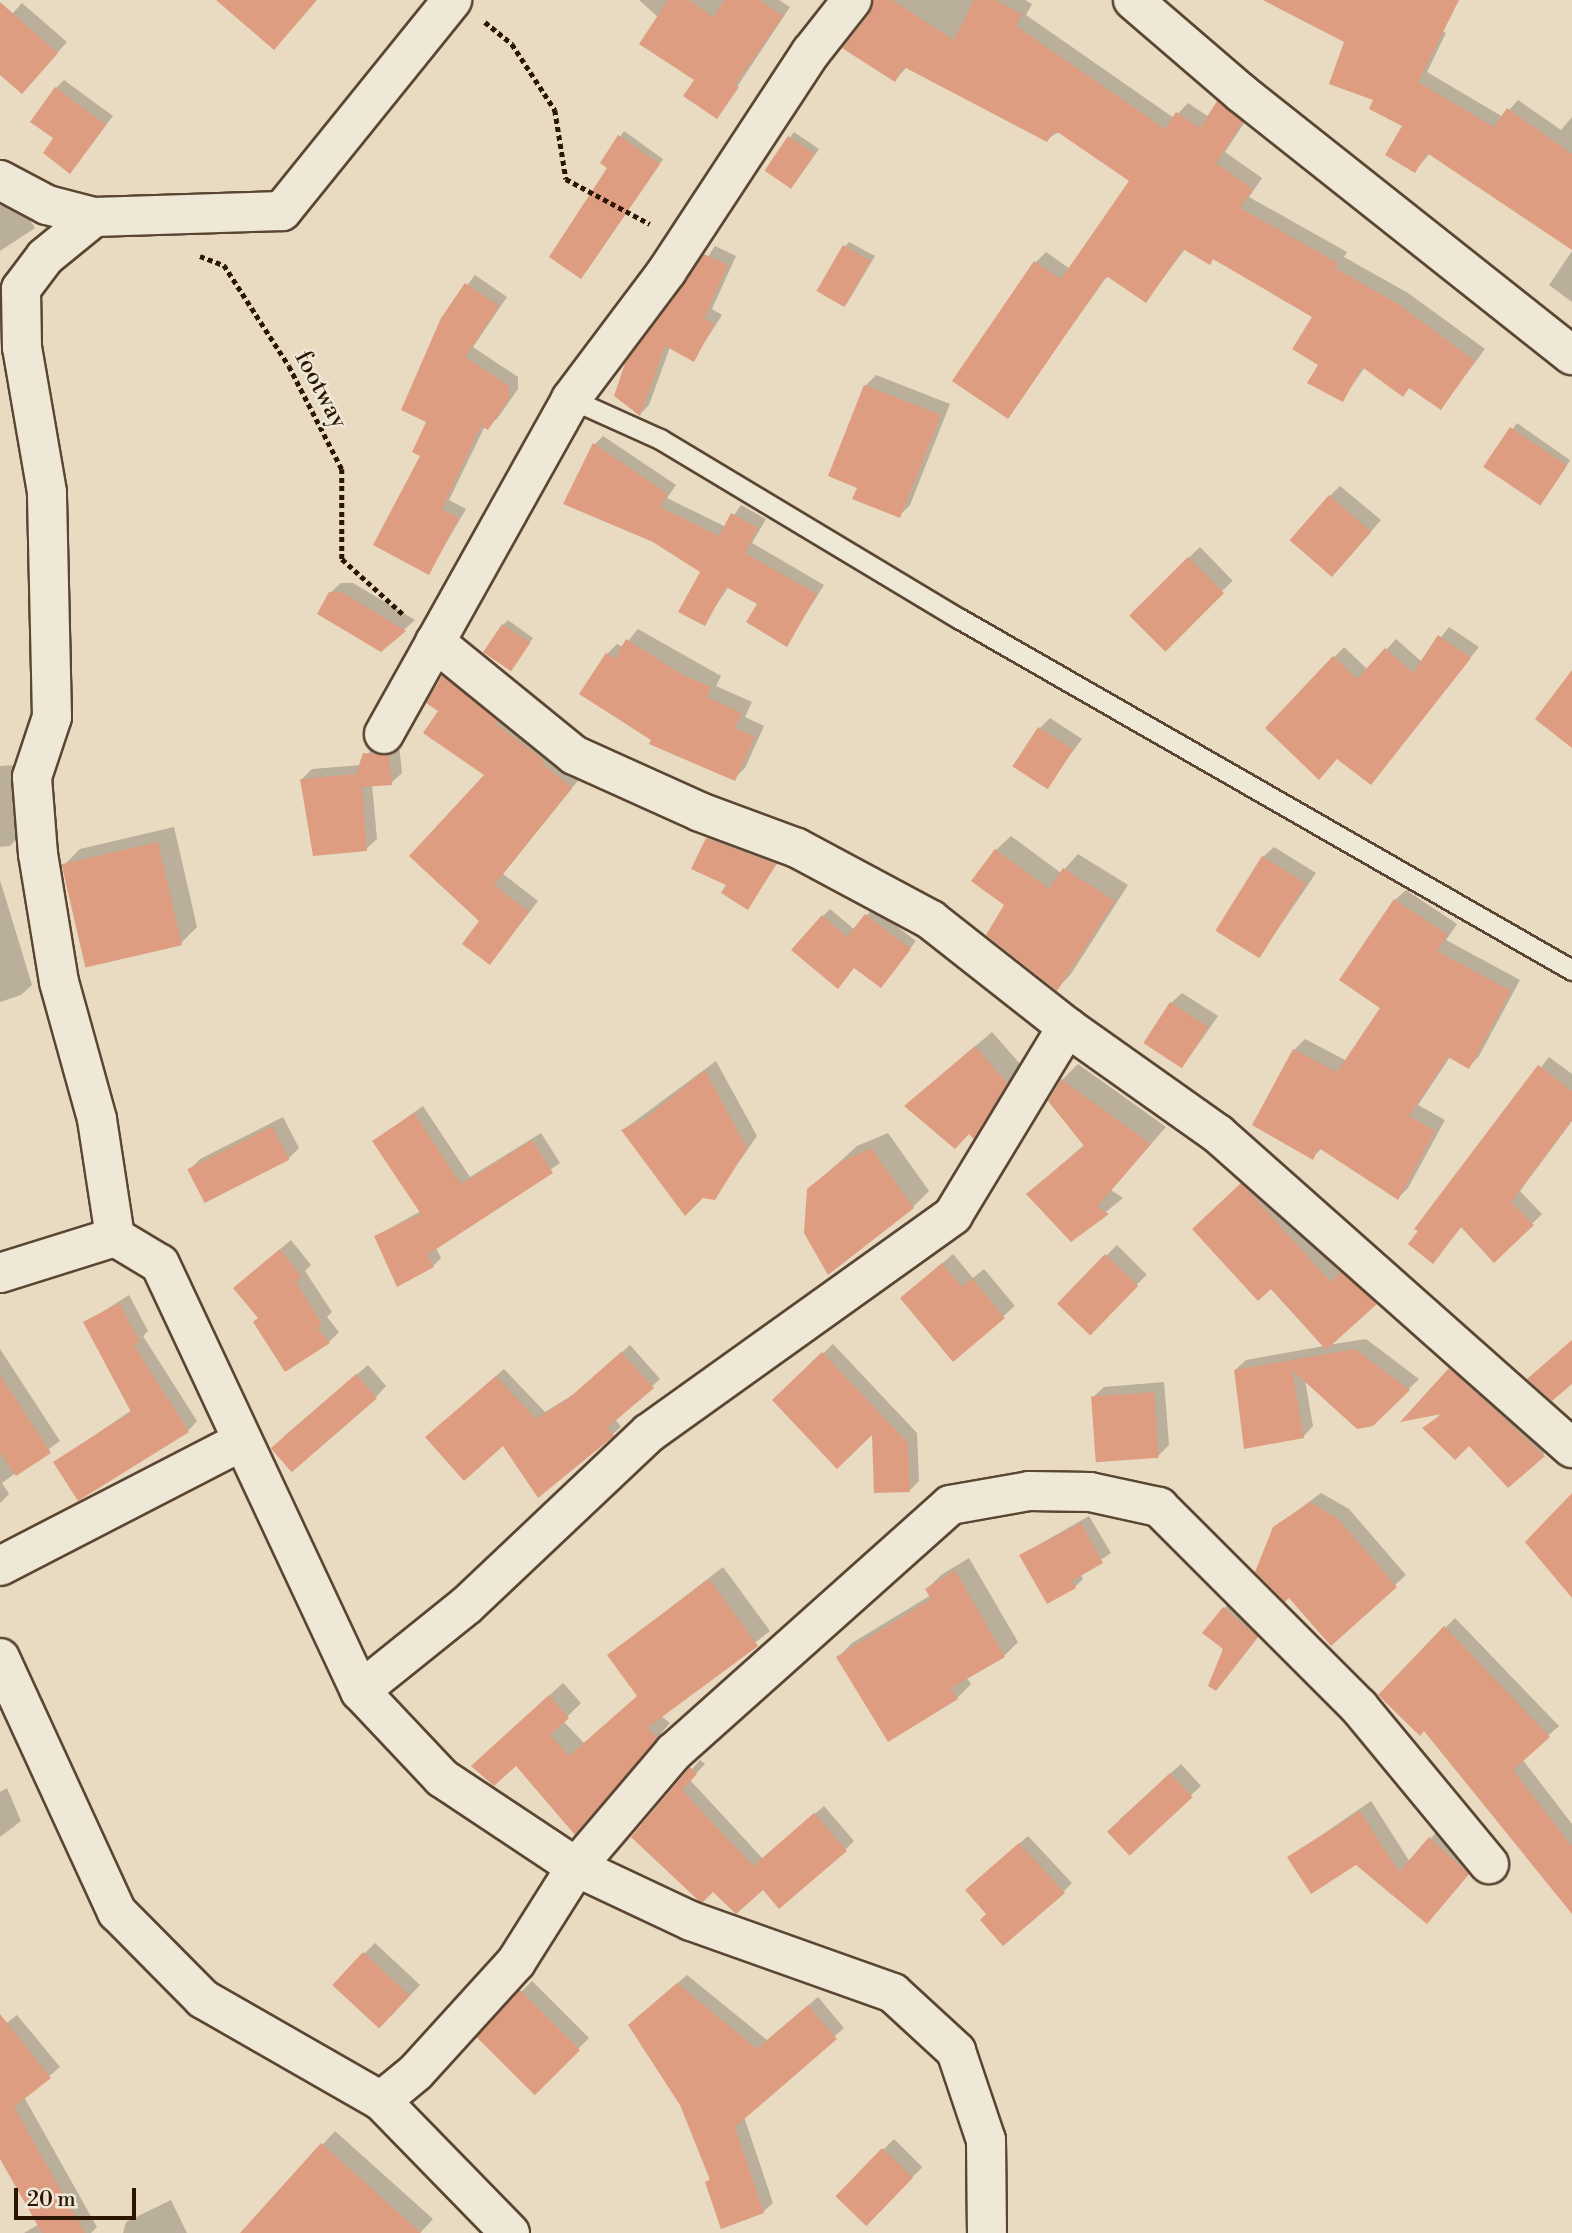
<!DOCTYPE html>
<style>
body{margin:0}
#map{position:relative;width:1572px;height:2233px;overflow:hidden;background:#e8dbc1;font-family:"Libre Bodoni",serif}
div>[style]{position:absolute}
.shadow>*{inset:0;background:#0003;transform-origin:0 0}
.building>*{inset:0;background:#de9d81;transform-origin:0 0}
.path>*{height:4.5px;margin-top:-2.25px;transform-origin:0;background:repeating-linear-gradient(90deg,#2b1503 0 5px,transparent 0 8.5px)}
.roads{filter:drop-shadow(2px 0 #5a4632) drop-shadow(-2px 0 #5a4632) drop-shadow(0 2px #5a4632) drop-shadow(0 -2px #5a4632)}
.lane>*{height:19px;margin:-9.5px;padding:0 9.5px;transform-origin:9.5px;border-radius:9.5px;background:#f0e8d7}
.street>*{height:38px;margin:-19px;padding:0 19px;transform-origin:19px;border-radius:19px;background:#f0e8d7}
span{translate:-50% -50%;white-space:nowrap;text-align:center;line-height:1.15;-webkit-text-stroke:5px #f0e8d7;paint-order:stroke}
.street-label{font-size:24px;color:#2b1503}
.scale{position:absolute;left:14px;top:2188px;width:122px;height:32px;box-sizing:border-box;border:4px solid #2b1503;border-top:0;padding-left:9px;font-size:21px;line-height:24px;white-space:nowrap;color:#2b1503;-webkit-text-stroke:5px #f0e8d7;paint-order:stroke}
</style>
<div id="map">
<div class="shadow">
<div style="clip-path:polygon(639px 0,779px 0,790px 7px,717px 117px,659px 18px)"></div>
<div style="clip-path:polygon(873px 0,1025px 0,1032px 4px,1026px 15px,1174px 118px,1188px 103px,1209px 117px,1229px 92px,1252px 111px,1225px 152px,1262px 178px,1249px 197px,1347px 252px,1344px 257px,1408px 293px,1485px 349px,1441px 408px,1410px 387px,1403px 394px,1365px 367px,1342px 400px,1320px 364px,1314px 317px,1214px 258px,1210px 262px,1185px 249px,1146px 301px,1108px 275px,1007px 417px,1036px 262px,1046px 252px,1070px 269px,1131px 181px,1060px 131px,1046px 140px,907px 67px,895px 80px,871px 14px)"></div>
<div style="clip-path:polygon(22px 3px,67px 42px,32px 81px,0 72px,0 27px)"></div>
<div style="clip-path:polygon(1420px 20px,1446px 33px,1427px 72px,1503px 117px,1518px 100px,1561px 130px,1572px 117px,1572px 248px,1430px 153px,1415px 171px,1404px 125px)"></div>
<div style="clip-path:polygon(64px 80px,113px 116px,70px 172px,55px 138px,56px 88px)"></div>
<div style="clip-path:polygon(624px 131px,663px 159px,586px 272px,609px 167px,602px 162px)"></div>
<div style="clip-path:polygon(794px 132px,819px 149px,795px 183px,766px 170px)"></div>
<div style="clip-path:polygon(16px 198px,35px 228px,0 251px,0 206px)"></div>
<div style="clip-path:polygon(849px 242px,875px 256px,846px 305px,845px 247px)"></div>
<div style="clip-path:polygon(715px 246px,736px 256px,712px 309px,722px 315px,694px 359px,670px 347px,649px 405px,640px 414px,616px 395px)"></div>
<div style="clip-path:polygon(1572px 251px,1572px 302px,1549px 285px)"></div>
<div style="clip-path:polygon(475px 275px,507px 297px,473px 347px,518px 377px,518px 389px,497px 419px,485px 426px,449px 500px,466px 509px,429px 572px,423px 455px,442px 319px)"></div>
<div style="clip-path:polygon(876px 375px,950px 404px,910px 505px,899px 516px,859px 487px,831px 475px,865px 386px)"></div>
<div style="left:1517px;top:423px;width:65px;height:54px;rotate:35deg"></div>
<div style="clip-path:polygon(603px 436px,676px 485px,667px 498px,726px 527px,741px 505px,766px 519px,752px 543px,824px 585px,787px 644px,759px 603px,729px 586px,704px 624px,702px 572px,595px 444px)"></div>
<div style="clip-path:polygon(1340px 486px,1381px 520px,1343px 564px,1330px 496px)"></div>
<div style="left:1200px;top:547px;width:47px;height:96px;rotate:46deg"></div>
<div style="clip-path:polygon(341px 583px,353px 583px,415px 620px,381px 650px,330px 593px)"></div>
<div style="clip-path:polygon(508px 620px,533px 638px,513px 667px,503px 625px)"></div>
<div style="clip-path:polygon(1449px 627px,1479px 647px,1371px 783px,1338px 757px,1267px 728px,1344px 647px,1368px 670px,1396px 639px,1422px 662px)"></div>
<div style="clip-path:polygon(638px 629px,721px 676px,716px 686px,752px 702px,745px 717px,764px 726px,745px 768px,734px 779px,653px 739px,607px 654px,617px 644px,623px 647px)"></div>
<div style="clip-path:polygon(453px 666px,581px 777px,503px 874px,538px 901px,490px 963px,482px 921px,486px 775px,441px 710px,429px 702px)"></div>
<div style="clip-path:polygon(1050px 718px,1082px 739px,1046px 787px,1040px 728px)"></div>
<div style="clip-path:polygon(375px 743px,399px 745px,402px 773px,391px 783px,372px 785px,377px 839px,366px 849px,301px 780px,312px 769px,361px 765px)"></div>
<div style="clip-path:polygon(16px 765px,20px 835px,10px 846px,0 847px,0 766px)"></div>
<div style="clip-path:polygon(174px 827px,197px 927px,181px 943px,64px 865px,80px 849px)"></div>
<div style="clip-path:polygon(716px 830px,783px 855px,748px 907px,707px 839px)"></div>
<div style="clip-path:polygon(1011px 836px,1061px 873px,1078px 854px,1128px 885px,1071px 974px,1057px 989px,1007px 905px,996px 850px)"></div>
<div style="clip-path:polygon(1274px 847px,1316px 873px,1259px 957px,1263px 857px)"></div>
<div style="clip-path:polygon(0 880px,32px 985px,21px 995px,0 1002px)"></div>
<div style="clip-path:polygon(1406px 890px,1457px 924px,1446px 940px,1520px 980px,1479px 1056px,1469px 1067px,1450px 1057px,1418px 1105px,1445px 1120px,1408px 1188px,1398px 1198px,1322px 1148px,1312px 1158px,1294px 1050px,1305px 1039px,1347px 1061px,1382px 1008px,1395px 900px)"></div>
<div style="clip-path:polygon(873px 908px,916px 941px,881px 986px,855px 967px,823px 916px,830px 909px,855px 930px)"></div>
<div style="clip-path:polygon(1182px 993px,1218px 1016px,1183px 1066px,1171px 1003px)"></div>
<div style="clip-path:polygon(992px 1032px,1022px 1066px,989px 1121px,974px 1136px,923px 1091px)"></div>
<div style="clip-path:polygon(1549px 1057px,1572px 1074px,1572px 1121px,1520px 1191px,1542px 1214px,1494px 1261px,1462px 1226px,1433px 1261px,1417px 1228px)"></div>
<div style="clip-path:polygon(716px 1061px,757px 1136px,714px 1198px,623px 1130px)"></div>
<div style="clip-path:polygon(1078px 1064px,1166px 1127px,1111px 1190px,1123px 1198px,1071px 1240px,1028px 1194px,1085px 1144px,1062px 1080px)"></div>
<div style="clip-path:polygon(423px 1106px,470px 1177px,541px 1133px,560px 1163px,436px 1248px,441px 1258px,433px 1266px,376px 1236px,421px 1211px,374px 1141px)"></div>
<div style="clip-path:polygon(283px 1117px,299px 1148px,288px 1159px,189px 1170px,200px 1159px)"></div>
<div style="clip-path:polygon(888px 1133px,929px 1191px,913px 1207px,809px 1190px,857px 1146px)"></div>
<div style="clip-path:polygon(1252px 1174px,1342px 1272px,1353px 1263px,1386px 1293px,1328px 1345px,1366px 1339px,1419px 1379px,1372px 1425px,1305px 1380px,1313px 1426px,1303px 1437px,1235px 1370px,1246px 1360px,1324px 1346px,1205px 1218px)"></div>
<div style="clip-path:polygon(291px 1240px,311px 1265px,305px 1271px,332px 1312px,327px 1317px,339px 1332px,329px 1342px,260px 1317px,246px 1278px)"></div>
<div style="left:1117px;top:1245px;width:42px;height:82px;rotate:45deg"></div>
<div style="clip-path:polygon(953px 1254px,973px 1278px,984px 1269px,1015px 1306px,953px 1359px,902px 1298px)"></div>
<div style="clip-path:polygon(129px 1295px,148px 1331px,143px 1336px,197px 1421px,188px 1431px,55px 1462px,132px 1410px,85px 1323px)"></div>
<div style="clip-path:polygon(833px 1344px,917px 1433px,919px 1481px,910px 1490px,873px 1431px,774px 1400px)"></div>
<div style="clip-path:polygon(630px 1345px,660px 1379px,615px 1419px,621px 1427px,613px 1434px,539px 1496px,504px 1443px,436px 1429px,504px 1369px,545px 1412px,579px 1391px)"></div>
<div style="clip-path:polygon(0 1349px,60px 1441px,2px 1483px,9px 1494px,0 1503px)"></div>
<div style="clip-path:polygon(1459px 1361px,1552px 1446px,1508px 1486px,1469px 1444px,1425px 1428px,1443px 1412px,1451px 1370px)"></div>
<div style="clip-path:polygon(368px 1365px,386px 1386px,376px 1397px,283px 1437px)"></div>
<div style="clip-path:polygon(1164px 1382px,1169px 1445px,1158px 1456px,1093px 1397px,1104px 1387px)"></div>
<div style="clip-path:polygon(1321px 1493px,1349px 1509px,1406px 1575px,1331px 1643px,1274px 1528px)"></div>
<div style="clip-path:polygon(1089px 1516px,1111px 1553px,1080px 1574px,1083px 1579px,1075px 1587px,1021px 1555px)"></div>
<div style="clip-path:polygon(969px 1558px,1018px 1642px,1004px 1656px,966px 1677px,971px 1684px,957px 1698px,838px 1657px,852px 1643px,931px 1595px,927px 1589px,941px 1575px)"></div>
<div style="clip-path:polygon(723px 1567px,770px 1631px,661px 1716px,670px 1723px,588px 1819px,516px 1764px,487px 1752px,563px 1683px,581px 1703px,563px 1721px,584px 1743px,639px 1696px,609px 1655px)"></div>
<div style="clip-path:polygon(1229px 1604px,1262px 1632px,1221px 1684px,1224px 1608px)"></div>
<div style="clip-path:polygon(1455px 1618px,1559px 1726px,1522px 1759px,1572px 1824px,1572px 1911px,1424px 1729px,1380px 1695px)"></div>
<div style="clip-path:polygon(700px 1760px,705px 1764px,690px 1780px,763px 1859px,824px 1806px,854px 1841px,846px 1849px,763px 1888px,714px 1889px,633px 1837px)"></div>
<div style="clip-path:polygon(1181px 1764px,1201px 1786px,1190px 1796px,1119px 1820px)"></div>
<div style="clip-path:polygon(7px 1788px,21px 1821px,0 1837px,0 1792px)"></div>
<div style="clip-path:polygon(1371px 1801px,1410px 1862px,1440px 1828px,1478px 1863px,1437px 1912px,1356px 1863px,1290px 1857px)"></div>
<div style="clip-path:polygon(1028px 1836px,1072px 1883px,1063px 1892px,988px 1914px,976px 1882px)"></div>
<div style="clip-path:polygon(375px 1943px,420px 1985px,391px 2016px,364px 1954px)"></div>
<div style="clip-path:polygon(687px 1975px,767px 2040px,818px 1997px,844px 2028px,744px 2117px,773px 2203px,763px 2212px,707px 2182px,711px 2178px,681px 2104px,640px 2016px)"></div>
<div style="clip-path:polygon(532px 1981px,589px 2038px,535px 2092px,521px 1992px)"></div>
<div style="clip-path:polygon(17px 2015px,60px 2067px,24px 2097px,97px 2227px,91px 2233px,24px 2233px,39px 2224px,0 2157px,0 2028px)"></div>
<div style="clip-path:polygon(335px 2131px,433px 2219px,420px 2233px,242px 2233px)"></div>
<div style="left:894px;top:2139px;width:40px;height:81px;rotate:45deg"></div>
<div style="clip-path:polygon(171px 2200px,187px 2233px,123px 2233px,126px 2222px)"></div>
</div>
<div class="building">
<div style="clip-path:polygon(216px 0,317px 0,274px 50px)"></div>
<div style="clip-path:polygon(668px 0,689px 0,713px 17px,725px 0,760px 0,783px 16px,735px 85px,739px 87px,717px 119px,683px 96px,694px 80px,639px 44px)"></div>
<div style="clip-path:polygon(873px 0,892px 0,954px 40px,974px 0,995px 0,1022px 14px,1016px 26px,1165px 129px,1176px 112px,1200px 128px,1217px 101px,1243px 122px,1216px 163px,1253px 189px,1240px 208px,1338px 263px,1335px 268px,1398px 304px,1475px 361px,1441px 410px,1409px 388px,1403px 397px,1362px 367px,1343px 402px,1307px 383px,1318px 365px,1292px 349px,1312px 317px,1213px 259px,1210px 265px,1183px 249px,1146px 303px,1108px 277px,1104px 279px,1008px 419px,952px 381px,1034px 261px,1061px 279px,1129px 181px,1059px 133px,1053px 133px,1047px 142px,904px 67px,895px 82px,842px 48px,869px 14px)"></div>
<div style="clip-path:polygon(1263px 0,1459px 0,1418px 82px,1494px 127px,1507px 108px,1572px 154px,1572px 250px,1427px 153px,1415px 173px,1385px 155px,1402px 126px,1369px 109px,1373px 100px,1329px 84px,1344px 42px)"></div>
<div style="clip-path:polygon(0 2px,58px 53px,22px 94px,0 75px)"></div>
<div style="clip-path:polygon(55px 87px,106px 125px,70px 174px,43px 153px,53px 138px,30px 122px)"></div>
<div style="clip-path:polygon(618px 135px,660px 164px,581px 279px,549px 257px,607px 168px,600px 163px)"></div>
<div style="left:788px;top:136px;width:32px;height:42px;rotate:34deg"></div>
<div style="left:843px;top:245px;width:32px;height:53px;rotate:30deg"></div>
<div style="clip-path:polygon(704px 254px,728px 265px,704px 319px,714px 324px,694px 362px,665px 346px,640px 416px,614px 396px,625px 363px)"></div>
<div style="clip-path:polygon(465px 283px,499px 306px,465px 357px,509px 386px,509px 399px,488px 430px,481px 426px,442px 509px,459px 518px,429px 575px,373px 545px,420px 456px,412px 452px,426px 422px,401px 410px,441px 318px)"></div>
<div style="clip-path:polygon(864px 385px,941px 415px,900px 518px,852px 499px,857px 488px,828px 476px)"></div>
<div style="left:1510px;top:427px;width:69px;height:48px;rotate:34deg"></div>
<div style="clip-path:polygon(593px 443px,668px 494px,660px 507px,719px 536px,731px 513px,758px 528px,745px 553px,817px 594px,787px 647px,746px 622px,757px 604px,726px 587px,705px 626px,678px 612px,700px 572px,653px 542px,563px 504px)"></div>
<div style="left:1329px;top:495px;width:56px;height:60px;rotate:41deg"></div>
<div style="left:1188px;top:557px;width:51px;height:83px;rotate:45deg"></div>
<div style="clip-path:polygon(329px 592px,342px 592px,406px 631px,381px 652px,317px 614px)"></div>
<div style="left:502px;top:624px;width:34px;height:34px;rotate:34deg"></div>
<div style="clip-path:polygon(1438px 635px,1471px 658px,1371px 785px,1337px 759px,1319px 780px,1265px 728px,1333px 656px,1357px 679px,1385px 648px,1413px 673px)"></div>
<div style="clip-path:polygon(626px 639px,683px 675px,711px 687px,707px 697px,742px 713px,735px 728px,755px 737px,735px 781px,649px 744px,651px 740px,579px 694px,606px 653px,615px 659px)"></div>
<div style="clip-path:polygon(1572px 670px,1572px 748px,1535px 719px)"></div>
<div style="clip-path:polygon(442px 676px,498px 721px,496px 724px,544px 760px,542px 763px,572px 788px,494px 885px,529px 912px,490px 965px,462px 944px,479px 921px,409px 856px,484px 775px,423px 733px,438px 711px,426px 703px)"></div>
<div style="left:1038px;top:727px;width:42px;height:47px;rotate:33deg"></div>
<div style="clip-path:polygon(363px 753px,389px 755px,392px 785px,362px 787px,367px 851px,313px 856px,300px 779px,356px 774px)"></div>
<div style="clip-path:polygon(706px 838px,776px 864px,748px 910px,721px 893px,726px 885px,691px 869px)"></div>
<div style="left:158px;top:842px;width:106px;height:99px;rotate:77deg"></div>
<div style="clip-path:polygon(995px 849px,1049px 889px,1063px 868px,1115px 901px,1057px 991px,986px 935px,1004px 905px,971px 881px)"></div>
<div style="left:1262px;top:856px;width:52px;height:88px;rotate:32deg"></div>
<div style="clip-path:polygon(1394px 899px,1448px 935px,1437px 951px,1511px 991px,1469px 1069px,1448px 1057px,1409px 1116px,1435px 1131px,1398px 1200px,1319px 1148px,1313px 1160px,1252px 1125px,1293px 1049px,1337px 1072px,1380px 1008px,1339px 980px)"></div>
<div style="clip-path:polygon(865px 914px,911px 949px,881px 988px,854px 968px,838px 989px,791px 950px,822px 915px,847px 937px)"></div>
<div style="left:1170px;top:1002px;width:46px;height:49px;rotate:33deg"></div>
<div style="clip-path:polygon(975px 1046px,1007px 1083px,974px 1139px,969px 1134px,955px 1149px,904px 1106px)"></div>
<div style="clip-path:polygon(1538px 1065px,1572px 1091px,1572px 1120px,1511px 1202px,1534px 1225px,1494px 1263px,1461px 1227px,1433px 1264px,1408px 1244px,1418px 1231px,1414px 1229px)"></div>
<div style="clip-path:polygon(705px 1070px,747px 1148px,715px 1200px,703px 1198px,685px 1216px,621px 1130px,644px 1119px)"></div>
<div style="clip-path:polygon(1061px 1079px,1151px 1144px,1097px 1207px,1109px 1214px,1071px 1242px,1026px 1194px,1084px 1146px,1048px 1101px)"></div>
<div style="clip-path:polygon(414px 1113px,461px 1184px,532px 1140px,553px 1173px,427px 1255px,434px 1267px,397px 1287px,374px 1236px,421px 1214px,372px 1141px)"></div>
<div style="left:272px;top:1126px;width:38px;height:95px;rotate:63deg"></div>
<div style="clip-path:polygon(871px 1148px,914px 1208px,828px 1275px,804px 1233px,807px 1189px,840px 1162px)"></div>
<div style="clip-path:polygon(1241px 1183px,1331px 1282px,1341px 1272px,1377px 1304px,1326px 1350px,1271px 1289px,1258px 1301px,1192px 1229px)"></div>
<div style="clip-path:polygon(280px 1249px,302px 1277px,296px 1282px,322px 1324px,317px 1328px,330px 1343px,285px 1372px,253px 1322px,258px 1318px,233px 1288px)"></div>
<div style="left:1105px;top:1254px;width:46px;height:69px;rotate:44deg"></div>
<div style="clip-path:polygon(942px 1263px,962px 1287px,972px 1278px,1005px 1318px,953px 1362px,900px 1298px)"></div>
<div style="clip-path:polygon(119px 1303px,140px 1342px,134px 1345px,189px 1432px,78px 1501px,53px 1462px,131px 1412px,83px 1322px)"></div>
<div style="clip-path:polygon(1572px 1340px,1572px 1384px,1552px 1401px,1527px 1379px)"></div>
<div style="clip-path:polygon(1355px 1349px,1410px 1390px,1373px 1426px,1357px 1429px,1292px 1370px,1304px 1438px,1244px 1449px,1234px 1370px)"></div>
<div style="clip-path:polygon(621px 1352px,654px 1388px,608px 1427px,614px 1436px,538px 1498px,503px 1446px,464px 1481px,425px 1437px,496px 1376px,536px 1419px,569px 1398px)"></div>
<div style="clip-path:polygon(822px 1352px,908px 1443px,910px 1492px,874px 1493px,872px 1435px,837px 1469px,772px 1400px)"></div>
<div style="clip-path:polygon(1449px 1368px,1545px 1456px,1508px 1488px,1469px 1446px,1455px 1460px,1422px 1428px,1442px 1414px,1400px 1422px)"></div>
<div style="left:356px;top:1374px;width:32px;height:113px;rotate:49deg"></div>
<div style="clip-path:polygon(0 1375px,51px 1453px,16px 1476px,0 1452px)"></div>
<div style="left:1154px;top:1392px;width:66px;height:63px;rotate:86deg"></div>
<div style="clip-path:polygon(1572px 1493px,1572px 1598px,1525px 1542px)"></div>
<div style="clip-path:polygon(1310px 1502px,1338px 1519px,1397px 1587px,1331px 1646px,1289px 1598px,1285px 1602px,1255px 1572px,1273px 1527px)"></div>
<div style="clip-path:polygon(1081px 1523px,1103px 1563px,1072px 1581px,1076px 1588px,1047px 1604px,1019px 1555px)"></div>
<div style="clip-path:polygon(955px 1570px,1005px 1657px,951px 1688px,958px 1699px,888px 1742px,836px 1657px,931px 1599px,925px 1589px)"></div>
<div style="clip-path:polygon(709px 1579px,758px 1646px,647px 1728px,658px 1738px,575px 1835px,516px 1766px,494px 1786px,471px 1766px,549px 1695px,569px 1718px,550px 1735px,569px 1756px,637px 1696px,607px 1655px)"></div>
<div style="clip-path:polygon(1223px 1607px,1258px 1637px,1216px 1691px,1208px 1686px,1223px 1649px,1202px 1633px)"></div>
<div style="clip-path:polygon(1444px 1626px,1550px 1737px,1513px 1770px,1572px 1846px,1572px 1914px,1424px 1731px,1420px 1736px,1378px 1695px)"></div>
<div style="clip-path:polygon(690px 1767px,697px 1774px,682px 1790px,753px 1866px,814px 1813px,847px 1851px,779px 1909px,763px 1890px,736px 1914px,713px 1892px,703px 1902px,699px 1901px,631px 1837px)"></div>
<div style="left:1170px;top:1773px;width:33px;height:86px;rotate:47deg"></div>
<div style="clip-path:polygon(1360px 1811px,1399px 1872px,1429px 1837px,1469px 1874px,1427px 1924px,1356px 1865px,1311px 1894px,1287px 1857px)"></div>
<div style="clip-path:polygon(1019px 1843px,1065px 1893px,1003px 1946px,980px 1920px,986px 1914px,965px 1890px)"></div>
<div style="left:363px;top:1952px;width:64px;height:45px;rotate:43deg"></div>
<div style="clip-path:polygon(677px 1983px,757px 2049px,808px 2005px,837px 2039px,735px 2127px,764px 2213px,721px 2229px,705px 2182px,710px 2180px,680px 2105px,628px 2025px)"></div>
<div style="left:520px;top:1990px;width:85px;height:64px;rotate:45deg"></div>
<div style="clip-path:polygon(0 2014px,51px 2078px,14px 2107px,85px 2233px,42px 2233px,0 2159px)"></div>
<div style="clip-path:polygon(321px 2143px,421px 2233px,240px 2233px)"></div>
<div style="left:882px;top:2148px;width:43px;height:67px;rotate:44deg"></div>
</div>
<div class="path">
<div style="left:485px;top:22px;width:35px;rotate:39deg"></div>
<div style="left:512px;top:44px;width:79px;rotate:56.9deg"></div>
<div style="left:555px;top:110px;width:70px;rotate:80.9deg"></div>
<div style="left:566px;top:179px;width:95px;rotate:28.2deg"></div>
<div style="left:200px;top:256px;width:26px;rotate:21deg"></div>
<div style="left:224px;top:265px;width:120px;rotate:57.2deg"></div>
<div style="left:289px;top:366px;width:116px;rotate:62.8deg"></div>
<div style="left:342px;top:469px;width:90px;rotate:90deg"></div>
<div style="left:342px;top:559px;width:84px;rotate:42.1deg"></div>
</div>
<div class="roads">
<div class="lane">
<div style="left:571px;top:399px;width:98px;rotate:24.2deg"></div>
<div style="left:660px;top:439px;width:350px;rotate:31deg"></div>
<div style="left:960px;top:619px;width:706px;rotate:29.84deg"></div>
</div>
<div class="street">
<div style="left:1133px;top:0;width:143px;rotate:40.7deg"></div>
<div style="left:1241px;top:93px;width:422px;rotate:38.4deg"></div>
<div style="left:0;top:180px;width:53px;rotate:28deg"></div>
<div style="left:47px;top:205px;width:49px;rotate:14.3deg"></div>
<div style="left:435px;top:642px;width:179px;rotate:39.1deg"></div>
<div style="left:574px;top:755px;width:138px;rotate:24.3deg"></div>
<div style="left:700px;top:812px;width:103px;rotate:20.4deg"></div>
<div style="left:797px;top:848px;width:152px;rotate:28.2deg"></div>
<div style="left:931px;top:920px;width:173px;rotate:38.2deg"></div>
<div style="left:1067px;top:1027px;width:185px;rotate:35.3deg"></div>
<div style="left:1218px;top:1134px;width:473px;rotate:41.6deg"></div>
<div style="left:384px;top:734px;width:384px;rotate:-60.8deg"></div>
<div style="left:571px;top:399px;width:160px;rotate:-53.1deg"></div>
<div style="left:667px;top:271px;width:262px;rotate:-56.7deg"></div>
<div style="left:811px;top:52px;width:66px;rotate:-51.7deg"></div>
<div style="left:115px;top:1237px;width:119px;rotate:-98.7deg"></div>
<div style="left:97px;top:1119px;width:142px;rotate:-105.5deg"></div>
<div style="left:59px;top:982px;width:130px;rotate:-99.3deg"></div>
<div style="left:38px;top:854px;width:77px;rotate:-94.5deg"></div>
<div style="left:32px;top:777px;width:63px;rotate:-71.6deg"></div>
<div style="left:52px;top:717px;width:225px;rotate:-91.3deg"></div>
<div style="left:47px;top:492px;width:146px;rotate:-99.8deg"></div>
<div style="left:22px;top:348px;width:59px;rotate:-91deg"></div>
<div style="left:21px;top:289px;width:40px;rotate:-53deg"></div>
<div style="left:45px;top:257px;width:63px;rotate:-39.2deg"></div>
<div style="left:94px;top:217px;width:188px;rotate:-1.8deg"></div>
<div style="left:282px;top:211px;width:271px;rotate:-51.1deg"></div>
<div style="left:0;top:1273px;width:121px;rotate:-17.4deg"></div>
<div style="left:115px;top:1237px;width:52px;rotate:31deg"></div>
<div style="left:160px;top:1264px;width:472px;rotate:64.9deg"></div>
<div style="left:360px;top:1691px;width:120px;rotate:46.7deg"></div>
<div style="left:442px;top:1778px;width:161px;rotate:33.6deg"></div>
<div style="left:576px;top:1867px;width:127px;rotate:25.2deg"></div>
<div style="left:691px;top:1921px;width:214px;rotate:19.6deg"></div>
<div style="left:893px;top:1993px;width:86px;rotate:42.6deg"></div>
<div style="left:956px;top:2051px;width:94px;rotate:71.4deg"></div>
<div style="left:986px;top:2140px;width:93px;rotate:89.4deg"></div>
<div style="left:0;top:1566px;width:272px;rotate:-27.3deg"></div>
<div style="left:0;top:1658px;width:280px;rotate:65.3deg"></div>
<div style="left:117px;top:1912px;width:122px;rotate:45.3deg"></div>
<div style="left:203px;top:1999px;width:205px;rotate:29.8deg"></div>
<div style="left:360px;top:1691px;width:137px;rotate:-38.8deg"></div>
<div style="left:467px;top:1605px;width:250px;rotate:-43.4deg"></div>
<div style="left:649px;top:1433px;width:374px;rotate:-35.6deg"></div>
<div style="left:953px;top:1215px;width:220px;rotate:-58.8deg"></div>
<div style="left:510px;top:2233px;width:185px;rotate:-134.3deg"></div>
<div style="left:381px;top:2101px;width:45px;rotate:-39.6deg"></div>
<div style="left:416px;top:2072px;width:149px;rotate:-47.7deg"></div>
<div style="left:516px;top:1962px;width:112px;rotate:-57.7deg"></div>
<div style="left:576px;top:1867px;width:151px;rotate:-49.6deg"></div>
<div style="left:674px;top:1752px;width:370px;rotate:-41.8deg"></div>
<div style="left:950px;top:1505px;width:80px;rotate:-10deg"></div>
<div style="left:1029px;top:1491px;width:61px;rotate:0.9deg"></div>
<div style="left:1090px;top:1492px;width:71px;rotate:12.3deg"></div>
<div style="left:1159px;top:1507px;width:283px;rotate:45deg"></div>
<div style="left:1359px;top:1707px;width:204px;rotate:50.4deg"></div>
</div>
</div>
<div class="street-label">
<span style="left:320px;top:390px;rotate:62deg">footway</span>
</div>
<div class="scale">20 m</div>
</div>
